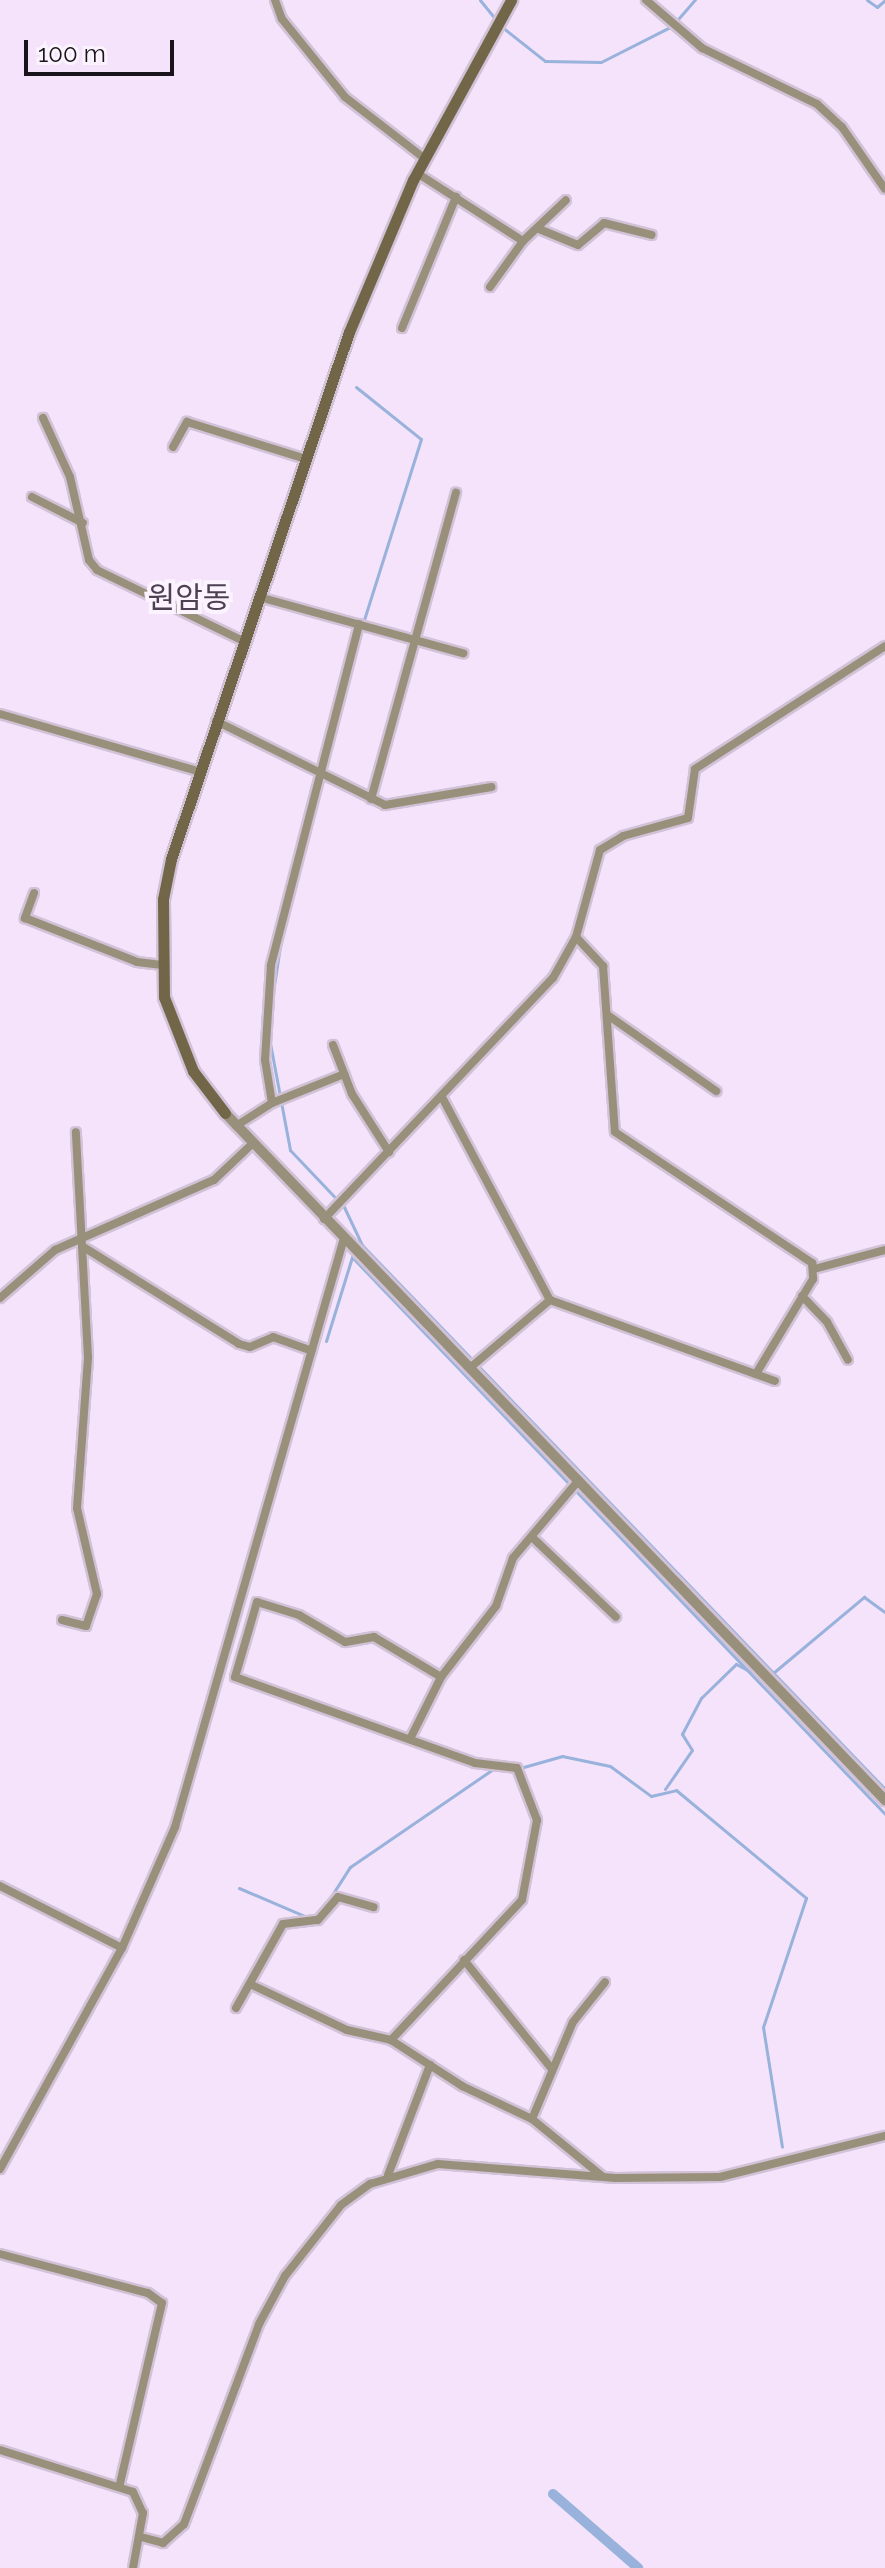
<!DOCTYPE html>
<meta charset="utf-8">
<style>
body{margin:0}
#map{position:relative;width:885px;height:2568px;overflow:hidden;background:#f4e3fb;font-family:Raleway,"Noto Sans KR",sans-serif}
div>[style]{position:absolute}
.stream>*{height:3px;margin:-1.5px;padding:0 1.5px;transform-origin:1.5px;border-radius:1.5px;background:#98b2dc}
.canal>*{height:10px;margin:-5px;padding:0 5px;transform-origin:5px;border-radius:5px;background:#98b2dc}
.roads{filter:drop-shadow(2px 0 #d1c2d7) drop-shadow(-2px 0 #d1c2d7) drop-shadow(0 2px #d1c2d7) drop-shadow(0 -2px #d1c2d7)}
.minor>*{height:8px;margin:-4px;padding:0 4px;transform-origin:4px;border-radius:4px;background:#99907c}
.tertiary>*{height:10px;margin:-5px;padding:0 5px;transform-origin:5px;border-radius:5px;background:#99907c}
.secondary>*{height:11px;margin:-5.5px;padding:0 5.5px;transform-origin:5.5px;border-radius:5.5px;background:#726649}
span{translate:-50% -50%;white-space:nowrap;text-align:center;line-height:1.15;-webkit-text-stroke:8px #fbf4fe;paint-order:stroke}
.quarter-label{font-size:30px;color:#4e4053}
.scale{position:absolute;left:24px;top:40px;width:150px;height:36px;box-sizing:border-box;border:4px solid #19131b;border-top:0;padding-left:10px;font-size:24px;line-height:28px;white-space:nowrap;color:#19131b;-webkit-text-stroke:6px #fbf4fe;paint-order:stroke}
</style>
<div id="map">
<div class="stream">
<div style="left:480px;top:0;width:27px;rotate:51deg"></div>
<div style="left:867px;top:0;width:12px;rotate:35deg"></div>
<div style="left:877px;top:7px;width:11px;rotate:-41deg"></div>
<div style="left:502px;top:27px;width:55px;rotate:38.3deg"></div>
<div style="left:545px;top:61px;width:56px;rotate:1deg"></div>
<div style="left:601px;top:62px;width:80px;rotate:-26.9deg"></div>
<div style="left:672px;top:26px;width:35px;rotate:-49deg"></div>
<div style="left:356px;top:387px;width:83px;rotate:38.7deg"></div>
<div style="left:421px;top:439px;width:193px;rotate:107.5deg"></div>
<div style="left:273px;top:992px;width:53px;rotate:-81.3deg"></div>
<div style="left:270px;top:1043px;width:109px;rotate:79.4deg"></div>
<div style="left:290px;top:1150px;width:79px;rotate:46.5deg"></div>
<div style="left:344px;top:1207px;width:42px;rotate:64.7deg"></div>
<div style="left:362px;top:1245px;width:755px;rotate:46.13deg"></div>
<div style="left:326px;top:1341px;width:88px;rotate:-72.8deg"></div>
<div style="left:352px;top:1257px;width:771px;rotate:46.26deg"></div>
<div style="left:773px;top:1673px;width:119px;rotate:-39.9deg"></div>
<div style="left:864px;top:1597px;width:26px;rotate:36deg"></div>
<div style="left:520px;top:1768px;width:44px;rotate:-15.9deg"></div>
<div style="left:562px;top:1756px;width:49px;rotate:11.8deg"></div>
<div style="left:610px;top:1766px;width:51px;rotate:36.2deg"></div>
<div style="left:651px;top:1796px;width:26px;rotate:-13deg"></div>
<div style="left:676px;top:1790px;width:169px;rotate:39.7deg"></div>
<div style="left:806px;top:1898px;width:136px;rotate:108.4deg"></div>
<div style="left:763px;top:2027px;width:121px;rotate:81deg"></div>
<div style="left:665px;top:1789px;width:47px;rotate:-55.3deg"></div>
<div style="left:692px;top:1750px;width:19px;rotate:-122deg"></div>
<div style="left:682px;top:1734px;width:41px;rotate:-62.2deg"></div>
<div style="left:701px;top:1698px;width:49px;rotate:-44.2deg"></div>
<div style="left:736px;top:1664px;width:17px;rotate:28deg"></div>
<div style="left:239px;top:1888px;width:76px;rotate:23.2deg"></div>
<div style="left:323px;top:1909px;width:50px;rotate:-57.3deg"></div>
<div style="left:350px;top:1867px;width:173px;rotate:-34.4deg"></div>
</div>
<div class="canal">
<div style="left:553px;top:2494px;width:113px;rotate:41deg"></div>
</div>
<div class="roads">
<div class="minor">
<div style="left:275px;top:0;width:20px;rotate:70deg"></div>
<div style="left:282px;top:19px;width:100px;rotate:51.1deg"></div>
<div style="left:345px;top:97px;width:100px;rotate:37.7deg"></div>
<div style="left:646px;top:0;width:74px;rotate:40.6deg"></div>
<div style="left:702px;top:48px;width:128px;rotate:26deg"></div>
<div style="left:817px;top:104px;width:34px;rotate:43deg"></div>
<div style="left:842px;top:127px;width:75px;rotate:55.3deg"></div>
<div style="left:417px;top:173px;width:126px;rotate:32.7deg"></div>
<div style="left:539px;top:229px;width:42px;rotate:22.3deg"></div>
<div style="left:578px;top:245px;width:34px;rotate:-40deg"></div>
<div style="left:604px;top:223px;width:49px;rotate:14deg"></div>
<div style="left:490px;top:287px;width:57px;rotate:-54.3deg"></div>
<div style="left:523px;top:241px;width:59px;rotate:-43.6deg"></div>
<div style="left:402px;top:328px;width:142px;rotate:-67.6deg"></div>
<div style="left:43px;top:418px;width:65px;rotate:65.4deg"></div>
<div style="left:70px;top:477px;width:85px;rotate:77.1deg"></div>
<div style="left:89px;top:560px;width:13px;rotate:51deg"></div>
<div style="left:97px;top:570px;width:162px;rotate:25.9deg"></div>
<div style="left:173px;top:447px;width:29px;rotate:-61deg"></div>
<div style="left:187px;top:422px;width:125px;rotate:17.3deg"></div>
<div style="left:32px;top:497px;width:57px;rotate:27deg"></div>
<div style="left:259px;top:597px;width:212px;rotate:15.4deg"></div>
<div style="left:0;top:714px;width:205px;rotate:16.1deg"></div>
<div style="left:216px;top:721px;width:189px;rotate:26.4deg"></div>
<div style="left:385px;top:805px;width:108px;rotate:-9.6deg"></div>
<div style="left:371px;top:799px;width:318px;rotate:-74.5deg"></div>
<div style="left:34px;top:893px;width:27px;rotate:110deg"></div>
<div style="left:25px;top:918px;width:120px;rotate:21.4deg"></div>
<div style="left:137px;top:962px;width:25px;rotate:7deg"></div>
<div style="left:576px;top:937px;width:40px;rotate:47deg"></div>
<div style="left:603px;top:966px;width:166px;rotate:85.9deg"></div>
<div style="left:615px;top:1132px;width:237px;rotate:33.6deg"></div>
<div style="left:812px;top:1263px;width:16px;rotate:86deg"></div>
<div style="left:813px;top:1279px;width:111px;rotate:121deg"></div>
<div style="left:609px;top:1016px;width:131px;rotate:35deg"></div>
<div style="left:333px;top:1045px;width:53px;rotate:68.8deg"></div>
<div style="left:352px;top:1094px;width:69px;rotate:57.5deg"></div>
<div style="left:443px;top:1099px;width:228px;rotate:62deg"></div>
<div style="left:550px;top:1300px;width:239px;rotate:19.8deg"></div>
<div style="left:272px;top:1103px;width:44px;rotate:-99.2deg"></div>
<div style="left:265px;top:1060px;width:95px;rotate:-86.4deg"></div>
<div style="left:271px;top:965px;width:352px;rotate:-75.5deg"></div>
<div style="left:236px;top:1126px;width:43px;rotate:-32.6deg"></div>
<div style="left:272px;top:1103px;width:78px;rotate:-21.9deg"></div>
<div style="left:324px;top:1219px;width:332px;rotate:-46.5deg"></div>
<div style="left:553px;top:978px;width:47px;rotate:-60.7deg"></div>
<div style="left:576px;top:937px;width:90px;rotate:-74.6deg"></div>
<div style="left:600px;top:850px;width:27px;rotate:-31deg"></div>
<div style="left:623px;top:836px;width:67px;rotate:-15.5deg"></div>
<div style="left:688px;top:818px;width:49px;rotate:-81.9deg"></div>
<div style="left:695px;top:769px;width:226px;rotate:-32.9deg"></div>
<div style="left:85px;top:1248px;width:181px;rotate:31.9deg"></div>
<div style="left:239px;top:1344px;width:11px;rotate:15deg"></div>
<div style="left:250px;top:1347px;width:25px;rotate:-23deg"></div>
<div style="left:273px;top:1337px;width:41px;rotate:19.7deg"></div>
<div style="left:814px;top:1269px;width:73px;rotate:-15deg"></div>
<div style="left:802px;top:1296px;width:36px;rotate:46deg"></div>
<div style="left:827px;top:1322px;width:43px;rotate:61.1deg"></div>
<div style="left:0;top:1298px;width:73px;rotate:-41.1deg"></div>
<div style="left:55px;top:1250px;width:174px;rotate:-23.8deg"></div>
<div style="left:214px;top:1180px;width:51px;rotate:-43.4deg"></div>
<div style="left:471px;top:1367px;width:104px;rotate:-40.3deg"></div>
<div style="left:534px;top:1539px;width:113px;rotate:43.6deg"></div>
<div style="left:62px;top:1620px;width:25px;rotate:14deg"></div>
<div style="left:86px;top:1626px;width:34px;rotate:-71deg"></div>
<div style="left:97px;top:1594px;width:88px;rotate:-103.1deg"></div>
<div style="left:77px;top:1508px;width:151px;rotate:-85.8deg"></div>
<div style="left:88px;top:1357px;width:225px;rotate:-93.1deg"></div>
<div style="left:441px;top:1677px;width:78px;rotate:-149.2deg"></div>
<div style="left:374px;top:1637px;width:29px;rotate:170deg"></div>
<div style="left:345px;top:1642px;width:53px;rotate:-149.6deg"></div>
<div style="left:299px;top:1615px;width:44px;rotate:-162.8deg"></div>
<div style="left:257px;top:1602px;width:78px;rotate:106.3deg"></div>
<div style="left:235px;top:1677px;width:255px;rotate:19.7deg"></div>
<div style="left:475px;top:1763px;width:42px;rotate:6.8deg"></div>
<div style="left:517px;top:1768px;width:56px;rotate:69deg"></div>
<div style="left:537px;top:1820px;width:81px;rotate:100.6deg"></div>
<div style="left:522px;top:1900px;width:192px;rotate:133.1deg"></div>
<div style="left:391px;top:2040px;width:85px;rotate:32.9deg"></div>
<div style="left:462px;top:2086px;width:77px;rotate:25.2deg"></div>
<div style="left:532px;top:2119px;width:90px;rotate:39.2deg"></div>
<div style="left:411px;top:1737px;width:67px;rotate:-63.4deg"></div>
<div style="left:441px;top:1677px;width:90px;rotate:-52.2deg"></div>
<div style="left:496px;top:1606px;width:51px;rotate:-70.5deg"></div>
<div style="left:513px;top:1558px;width:102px;rotate:-49.8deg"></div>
<div style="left:0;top:1886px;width:137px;rotate:26.9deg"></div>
<div style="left:464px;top:1960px;width:139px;rotate:51.1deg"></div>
<div style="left:250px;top:1984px;width:107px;rotate:25.4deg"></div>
<div style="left:347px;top:2030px;width:45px;rotate:12.8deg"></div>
<div style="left:236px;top:2008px;width:96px;rotate:-60.8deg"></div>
<div style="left:283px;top:1924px;width:35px;rotate:-7deg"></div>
<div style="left:318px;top:1920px;width:30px;rotate:-49deg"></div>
<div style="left:338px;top:1897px;width:37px;rotate:16deg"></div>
<div style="left:532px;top:2119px;width:105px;rotate:-67.1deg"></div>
<div style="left:573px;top:2022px;width:51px;rotate:-51.3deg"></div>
<div style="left:0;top:2169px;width:252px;rotate:-61.1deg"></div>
<div style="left:122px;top:1948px;width:132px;rotate:-66.3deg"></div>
<div style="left:175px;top:1827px;width:613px;rotate:-73.99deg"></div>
<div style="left:388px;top:2175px;width:118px;rotate:-69.1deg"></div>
<div style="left:0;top:2254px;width:153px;rotate:14.8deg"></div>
<div style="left:148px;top:2293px;width:17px;rotate:36deg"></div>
<div style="left:162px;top:2303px;width:185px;rotate:103.1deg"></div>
<div style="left:0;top:2450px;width:139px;rotate:17.5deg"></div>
<div style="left:133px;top:2492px;width:23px;rotate:65deg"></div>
<div style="left:143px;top:2513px;width:56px;rotate:100.3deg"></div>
<div style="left:141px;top:2537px;width:23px;rotate:15deg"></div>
<div style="left:163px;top:2543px;width:28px;rotate:-42deg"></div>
<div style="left:184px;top:2524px;width:214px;rotate:-69.4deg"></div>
<div style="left:259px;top:2324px;width:55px;rotate:-61.6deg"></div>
<div style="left:285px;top:2276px;width:90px;rotate:-51.7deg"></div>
<div style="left:341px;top:2205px;width:36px;rotate:-36deg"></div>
<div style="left:370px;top:2184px;width:71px;rotate:-16.4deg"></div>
<div style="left:438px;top:2164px;width:178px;rotate:4.5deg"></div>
<div style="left:615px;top:2178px;width:105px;rotate:-0.5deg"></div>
<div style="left:720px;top:2177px;width:170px;rotate:-14deg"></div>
</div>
<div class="tertiary">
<div style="left:225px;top:1113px;width:953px;rotate:46.15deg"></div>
</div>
<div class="secondary">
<div style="left:225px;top:1113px;width:53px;rotate:-127.3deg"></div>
<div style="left:193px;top:1071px;width:79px;rotate:-111.4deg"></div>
<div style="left:164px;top:997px;width:98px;rotate:-90.6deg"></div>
<div style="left:163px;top:899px;width:41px;rotate:-78.7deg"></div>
<div style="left:171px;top:859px;width:556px;rotate:-71.34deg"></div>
<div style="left:349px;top:332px;width:165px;rotate:-67.2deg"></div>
<div style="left:413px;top:180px;width:205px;rotate:-61.4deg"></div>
</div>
</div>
<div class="quarter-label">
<span style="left:189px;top:598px">원암동</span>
</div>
<div class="scale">100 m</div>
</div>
